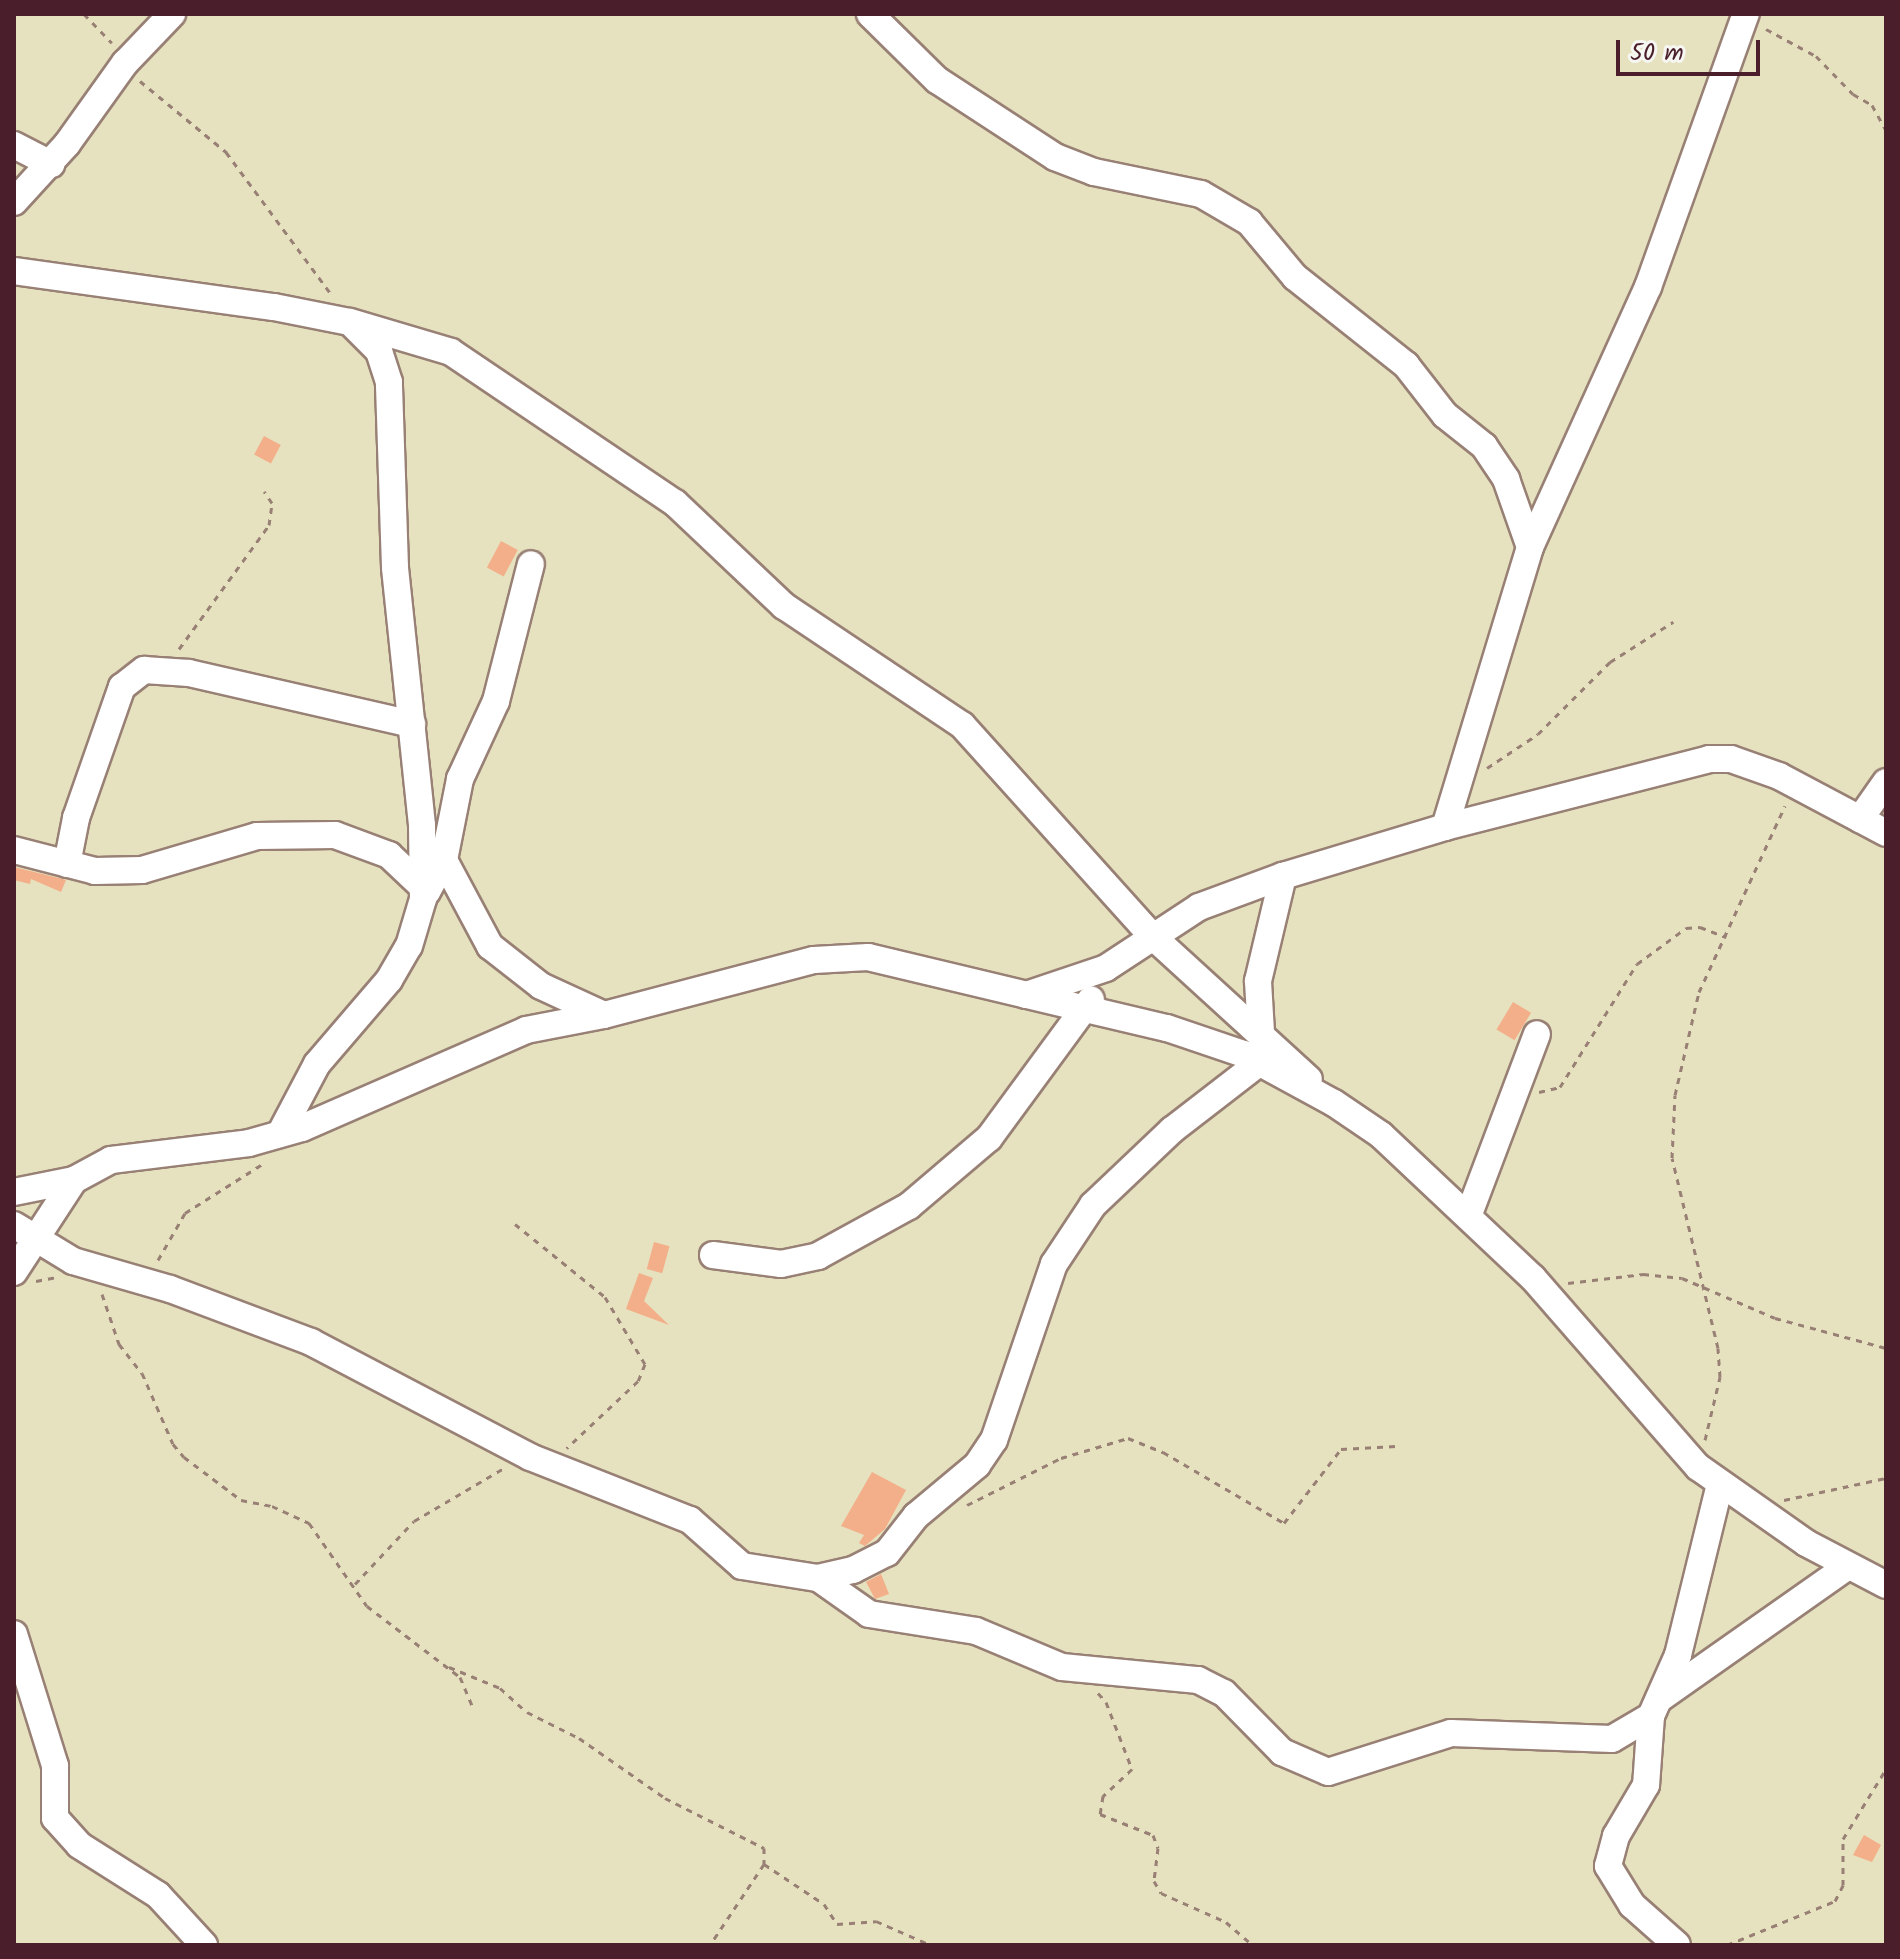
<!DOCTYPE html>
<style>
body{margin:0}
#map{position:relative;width:1900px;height:1959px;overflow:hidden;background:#e6e1bf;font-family:Kalam,sans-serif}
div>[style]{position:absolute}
.building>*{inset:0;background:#f3af89;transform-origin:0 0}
.path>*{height:3px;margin-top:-1.5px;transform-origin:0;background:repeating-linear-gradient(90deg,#988075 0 6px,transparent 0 12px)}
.roads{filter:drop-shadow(2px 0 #988075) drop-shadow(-2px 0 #988075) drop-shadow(0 2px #988075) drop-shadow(0 -2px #988075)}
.minor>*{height:26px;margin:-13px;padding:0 13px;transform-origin:13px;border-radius:13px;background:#fff}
span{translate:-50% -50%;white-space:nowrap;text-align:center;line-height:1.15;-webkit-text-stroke:7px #f6f6f2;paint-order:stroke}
.frame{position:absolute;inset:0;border:16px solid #4a1f2b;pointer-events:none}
.scale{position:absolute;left:1616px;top:40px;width:144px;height:36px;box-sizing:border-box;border:4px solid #4a1f2b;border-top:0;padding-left:10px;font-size:24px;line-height:28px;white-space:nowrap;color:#4a1f2b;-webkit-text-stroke:6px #f6f6f2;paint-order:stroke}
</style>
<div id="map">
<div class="building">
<div style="left:264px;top:436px;width:19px;height:21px;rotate:28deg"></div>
<div style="left:501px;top:541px;width:19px;height:30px;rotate:28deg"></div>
<div style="clip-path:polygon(14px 867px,63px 879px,66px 880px,61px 892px,31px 879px,30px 884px,14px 880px)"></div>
<div style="left:1513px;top:1002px;width:21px;height:32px;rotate:31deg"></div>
<div style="left:654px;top:1242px;width:16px;height:28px;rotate:15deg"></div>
<div style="clip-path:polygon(639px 1273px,653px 1278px,644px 1301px,669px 1325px,626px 1309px)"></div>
<div style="clip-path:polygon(872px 1472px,906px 1490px,885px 1529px,865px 1546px,859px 1543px,864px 1535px,841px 1526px)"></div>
<div style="clip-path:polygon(881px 1574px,889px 1594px,875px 1599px,866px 1582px)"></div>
<div style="clip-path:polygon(1864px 1835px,1881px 1845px,1872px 1862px,1853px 1855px)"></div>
</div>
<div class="path">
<div style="left:84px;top:14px;width:40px;rotate:46deg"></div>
<div style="left:1766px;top:29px;width:57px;rotate:28.4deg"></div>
<div style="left:1816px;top:56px;width:53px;rotate:45.8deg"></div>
<div style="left:1853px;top:94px;width:22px;rotate:30deg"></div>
<div style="left:1872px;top:105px;width:29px;rotate:61deg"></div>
<div style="left:140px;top:81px;width:112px;rotate:39.5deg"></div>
<div style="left:226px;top:152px;width:177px;rotate:53.5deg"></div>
<div style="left:179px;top:649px;width:153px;rotate:-54deg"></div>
<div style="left:269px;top:525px;width:22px;rotate:-82deg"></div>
<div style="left:272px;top:503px;width:14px;rotate:-124deg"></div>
<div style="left:1487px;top:768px;width:61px;rotate:-33.7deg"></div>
<div style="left:1538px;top:734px;width:102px;rotate:-45deg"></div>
<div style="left:1610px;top:662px;width:75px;rotate:-32.4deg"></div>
<div style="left:1539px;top:1092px;width:22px;rotate:-13deg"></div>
<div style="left:1560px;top:1087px;width:145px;rotate:-58deg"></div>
<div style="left:1637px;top:964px;width:61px;rotate:-36.3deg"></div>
<div style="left:1686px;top:928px;width:14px;rotate:-4deg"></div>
<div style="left:1700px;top:927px;width:28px;rotate:21deg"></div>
<div style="left:515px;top:1224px;width:116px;rotate:39deg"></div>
<div style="left:605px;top:1297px;width:78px;rotate:59.2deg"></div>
<div style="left:645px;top:1364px;width:18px;rotate:112deg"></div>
<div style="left:638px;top:1381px;width:98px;rotate:136.7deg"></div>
<div style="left:158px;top:1260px;width:54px;rotate:-60.1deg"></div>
<div style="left:185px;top:1213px;width:93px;rotate:-32.3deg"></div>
<div style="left:36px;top:1281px;width:20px;rotate:-11deg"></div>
<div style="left:1568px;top:1283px;width:76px;rotate:-6.8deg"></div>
<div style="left:1643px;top:1274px;width:39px;rotate:6deg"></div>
<div style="left:1682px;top:1278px;width:101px;rotate:23.3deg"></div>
<div style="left:1775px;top:1318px;width:115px;rotate:15.1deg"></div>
<div style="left:102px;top:1294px;width:53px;rotate:71.2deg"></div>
<div style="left:119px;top:1344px;width:37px;rotate:52deg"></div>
<div style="left:142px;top:1373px;width:77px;rotate:66.4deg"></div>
<div style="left:173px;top:1444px;width:17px;rotate:50deg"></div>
<div style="left:184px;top:1457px;width:71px;rotate:37deg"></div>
<div style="left:241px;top:1500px;width:32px;rotate:11deg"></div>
<div style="left:272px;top:1506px;width:41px;rotate:24.7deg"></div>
<div style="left:309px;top:1523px;width:101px;rotate:55.1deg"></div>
<div style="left:367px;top:1606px;width:117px;rotate:37.4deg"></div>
<div style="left:460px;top:1677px;width:33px;rotate:67deg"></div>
<div style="left:1705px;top:1440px;width:65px;rotate:-76.6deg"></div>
<div style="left:1720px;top:1377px;width:29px;rotate:-94deg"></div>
<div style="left:1718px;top:1348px;width:195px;rotate:-103.6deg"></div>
<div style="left:1672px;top:1158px;width:63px;rotate:-87.3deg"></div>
<div style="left:1675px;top:1095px;width:106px;rotate:-76.9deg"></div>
<div style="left:1699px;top:992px;width:205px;rotate:-65.2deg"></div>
<div style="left:1784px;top:1500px;width:104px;rotate:-12.2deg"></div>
<div style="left:967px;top:1505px;width:105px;rotate:-26.6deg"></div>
<div style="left:1061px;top:1458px;width:70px;rotate:-16.6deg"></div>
<div style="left:1128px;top:1438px;width:38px;rotate:22deg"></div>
<div style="left:1163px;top:1452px;width:140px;rotate:30.4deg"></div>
<div style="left:1284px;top:1523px;width:93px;rotate:-52.4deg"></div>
<div style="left:1341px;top:1449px;width:55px;rotate:-3.1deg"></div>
<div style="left:355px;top:1584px;width:86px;rotate:-46.9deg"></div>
<div style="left:414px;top:1521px;width:104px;rotate:-30.5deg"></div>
<div style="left:449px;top:1667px;width:55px;rotate:22.4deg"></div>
<div style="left:500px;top:1688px;width:36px;rotate:42deg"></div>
<div style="left:527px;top:1712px;width:58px;rotate:26.6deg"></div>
<div style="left:579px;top:1738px;width:105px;rotate:34.9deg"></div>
<div style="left:665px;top:1798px;width:111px;rotate:26.8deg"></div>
<div style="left:764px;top:1848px;width:16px;rotate:90deg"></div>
<div style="left:764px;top:1864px;width:97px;rotate:123.7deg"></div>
<div style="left:1098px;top:1693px;width:12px;rotate:48deg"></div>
<div style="left:1106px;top:1702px;width:72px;rotate:68.8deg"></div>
<div style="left:1132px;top:1769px;width:40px;rotate:137deg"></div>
<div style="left:1103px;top:1796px;width:18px;rotate:99deg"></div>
<div style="left:1100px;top:1814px;width:57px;rotate:21.6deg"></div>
<div style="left:1153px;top:1835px;width:14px;rotate:69deg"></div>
<div style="left:1158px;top:1848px;width:33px;rotate:97deg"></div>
<div style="left:1154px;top:1881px;width:14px;rotate:60deg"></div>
<div style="left:1161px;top:1893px;width:71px;rotate:24deg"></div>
<div style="left:1226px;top:1922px;width:35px;rotate:41deg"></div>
<div style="left:764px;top:1864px;width:72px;rotate:33.7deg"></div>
<div style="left:824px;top:1904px;width:24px;rotate:57deg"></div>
<div style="left:837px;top:1924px;width:39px;rotate:-4deg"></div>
<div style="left:876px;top:1921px;width:60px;rotate:23.6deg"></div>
<div style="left:1727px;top:1945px;width:117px;rotate:-22.2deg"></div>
<div style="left:1835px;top:1901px;width:18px;rotate:-63deg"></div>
<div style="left:1843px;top:1885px;width:46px;rotate:-90deg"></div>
<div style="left:1843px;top:1839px;width:82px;rotate:-58.4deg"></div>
</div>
<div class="roads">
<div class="minor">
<div style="left:870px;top:14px;width:94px;rotate:44.6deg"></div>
<div style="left:937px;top:80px;width:141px;rotate:33.1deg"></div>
<div style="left:1055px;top:157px;width:42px;rotate:21deg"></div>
<div style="left:1094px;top:172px;width:109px;rotate:11.6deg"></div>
<div style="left:1201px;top:194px;width:56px;rotate:30.3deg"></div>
<div style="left:1249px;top:222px;width:72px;rotate:50.1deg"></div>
<div style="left:1295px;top:277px;width:142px;rotate:38.4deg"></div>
<div style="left:1406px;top:365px;width:63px;rotate:52deg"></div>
<div style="left:1445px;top:415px;width:50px;rotate:38.5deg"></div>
<div style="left:1484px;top:446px;width:40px;rotate:56deg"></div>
<div style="left:1506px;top:479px;width:72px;rotate:70.6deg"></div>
<div style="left:14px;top:145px;width:42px;rotate:27.2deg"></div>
<div style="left:14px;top:202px;width:79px;rotate:-47.6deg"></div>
<div style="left:67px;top:144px;width:100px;rotate:-54.4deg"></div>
<div style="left:125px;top:63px;width:68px;rotate:-46.2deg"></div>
<div style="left:14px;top:271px;width:262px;rotate:7.9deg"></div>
<div style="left:274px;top:307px;width:77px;rotate:11.2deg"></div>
<div style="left:350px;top:322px;width:105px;rotate:16.5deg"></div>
<div style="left:451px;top:352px;width:270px;rotate:34deg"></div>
<div style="left:675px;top:503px;width:150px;rotate:43.4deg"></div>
<div style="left:784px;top:606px;width:214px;rotate:33.8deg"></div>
<div style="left:962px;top:725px;width:281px;rotate:48deg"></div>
<div style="left:1150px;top:934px;width:215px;rotate:42.4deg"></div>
<div style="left:1860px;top:819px;width:45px;rotate:-54.9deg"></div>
<div style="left:1445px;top:827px;width:293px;rotate:-73.1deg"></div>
<div style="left:1530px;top:547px;width:286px;rotate:-65.6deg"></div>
<div style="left:1648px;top:287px;width:290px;rotate:-70.3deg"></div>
<div style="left:14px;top:850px;width:84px;rotate:14.5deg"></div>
<div style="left:95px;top:871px;width:47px;rotate:-1.2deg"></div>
<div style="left:142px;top:870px;width:120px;rotate:-16.5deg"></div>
<div style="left:257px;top:836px;width:78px;rotate:-0.7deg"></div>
<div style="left:335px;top:835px;width:58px;rotate:20.3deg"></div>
<div style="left:389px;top:855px;width:48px;rotate:43.3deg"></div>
<div style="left:444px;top:860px;width:98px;rotate:61.9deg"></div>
<div style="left:490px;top:946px;width:65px;rotate:38.1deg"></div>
<div style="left:541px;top:986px;width:69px;rotate:24.7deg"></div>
<div style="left:67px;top:864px;width:47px;rotate:-78.9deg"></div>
<div style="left:76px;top:818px;width:139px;rotate:-70.7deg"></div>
<div style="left:122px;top:687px;width:28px;rotate:-38deg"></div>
<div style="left:144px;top:670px;width:45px;rotate:3.8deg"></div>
<div style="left:189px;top:673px;width:229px;rotate:12.9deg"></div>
<div style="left:427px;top:892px;width:36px;rotate:-62deg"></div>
<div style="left:444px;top:860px;width:83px;rotate:-78.8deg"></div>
<div style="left:460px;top:779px;width:86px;rotate:-65.2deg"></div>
<div style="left:496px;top:701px;width:141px;rotate:-75.7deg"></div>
<div style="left:1026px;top:995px;width:84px;rotate:-18.6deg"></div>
<div style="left:1106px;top:968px;width:111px;rotate:-33.3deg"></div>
<div style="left:1199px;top:907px;width:90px;rotate:-20.3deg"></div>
<div style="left:1283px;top:876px;width:169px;rotate:-16.8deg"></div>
<div style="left:1445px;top:827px;width:273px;rotate:-14.4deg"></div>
<div style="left:1709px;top:759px;width:22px"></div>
<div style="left:1731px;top:759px;width:51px;rotate:19.5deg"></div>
<div style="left:1779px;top:776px;width:121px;rotate:28deg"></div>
<div style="left:1261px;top:1032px;width:51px;rotate:-93.4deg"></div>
<div style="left:1258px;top:981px;width:108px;rotate:-76.6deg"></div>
<div style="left:281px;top:1132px;width:77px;rotate:-62.1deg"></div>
<div style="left:317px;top:1064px;width:111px;rotate:-49.4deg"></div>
<div style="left:389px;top:980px;width:39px;rotate:-60deg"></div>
<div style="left:409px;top:946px;width:49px;rotate:-73.4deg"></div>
<div style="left:423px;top:899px;width:74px;rotate:-90.8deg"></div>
<div style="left:422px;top:825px;width:259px;rotate:-96deg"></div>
<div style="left:395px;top:567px;width:185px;rotate:-91.9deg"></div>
<div style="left:389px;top:382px;width:33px;rotate:-108deg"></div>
<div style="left:379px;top:351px;width:38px;rotate:-135deg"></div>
<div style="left:14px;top:1192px;width:61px;rotate:-11.3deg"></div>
<div style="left:74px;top:1180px;width:42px;rotate:-28.4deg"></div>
<div style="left:111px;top:1160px;width:139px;rotate:-7deg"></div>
<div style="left:249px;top:1143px;width:55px;rotate:-15.8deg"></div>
<div style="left:302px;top:1128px;width:244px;rotate:-23.6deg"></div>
<div style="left:526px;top:1030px;width:79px;rotate:-10.9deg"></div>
<div style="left:604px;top:1015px;width:217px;rotate:-14.7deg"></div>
<div style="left:814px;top:960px;width:54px;rotate:-3.2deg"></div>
<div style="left:868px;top:957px;width:307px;rotate:13.4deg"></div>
<div style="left:1167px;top:1028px;width:81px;rotate:18.7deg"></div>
<div style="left:1244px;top:1054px;width:102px;rotate:28.6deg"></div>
<div style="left:1334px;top:1103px;width:57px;rotate:34.2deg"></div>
<div style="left:1381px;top:1135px;width:209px;rotate:43.3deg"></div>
<div style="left:1533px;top:1278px;width:251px;rotate:48.9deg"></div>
<div style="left:1698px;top:1467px;width:132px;rotate:35.1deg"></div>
<div style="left:1806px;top:1543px;width:90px;rotate:27.7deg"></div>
<div style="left:1469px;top:1214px;width:192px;rotate:-69.3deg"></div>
<div style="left:14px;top:1225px;width:69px;rotate:31.4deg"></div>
<div style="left:73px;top:1261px;width:101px;rotate:16.1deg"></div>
<div style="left:170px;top:1289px;width:151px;rotate:20.6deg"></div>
<div style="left:311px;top:1342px;width:247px;rotate:27.7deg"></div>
<div style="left:530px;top:1457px;width:172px;rotate:21.5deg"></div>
<div style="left:690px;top:1520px;width:69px;rotate:41.5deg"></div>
<div style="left:742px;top:1566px;width:77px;rotate:9deg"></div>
<div style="left:818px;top:1578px;width:62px;rotate:35.2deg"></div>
<div style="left:869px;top:1614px;width:108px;rotate:9deg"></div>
<div style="left:976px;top:1631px;width:93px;rotate:22.7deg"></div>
<div style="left:1062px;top:1667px;width:137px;rotate:5.5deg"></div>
<div style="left:1198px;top:1680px;width:29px;rotate:27deg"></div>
<div style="left:1224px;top:1693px;width:83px;rotate:45.5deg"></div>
<div style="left:1282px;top:1752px;width:50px;rotate:23.5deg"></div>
<div style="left:1328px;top:1772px;width:129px;rotate:-17.6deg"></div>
<div style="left:1451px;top:1733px;width:161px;rotate:2.1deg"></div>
<div style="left:1612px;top:1739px;width:45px;rotate:-30.5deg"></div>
<div style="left:1651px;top:1716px;width:67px;rotate:-66.1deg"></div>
<div style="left:1678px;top:1655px;width:176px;rotate:-76.2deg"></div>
<div style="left:713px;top:1255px;width:69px;rotate:7.5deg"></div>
<div style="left:781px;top:1264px;width:38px;rotate:-12deg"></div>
<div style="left:818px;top:1256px;width:104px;rotate:-28.8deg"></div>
<div style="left:909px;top:1206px;width:105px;rotate:-40.4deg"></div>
<div style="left:989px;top:1138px;width:172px;rotate:-53.7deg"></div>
<div style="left:14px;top:1272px;width:110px;rotate:-56.9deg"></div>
<div style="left:818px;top:1578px;width:36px;rotate:-13deg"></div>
<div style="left:853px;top:1570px;width:38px;rotate:-27deg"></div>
<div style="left:887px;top:1553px;width:47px;rotate:-51.9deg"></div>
<div style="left:916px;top:1516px;width:80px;rotate:-39.9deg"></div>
<div style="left:977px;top:1465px;width:30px;rotate:-56deg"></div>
<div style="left:994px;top:1440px;width:186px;rotate:-71.2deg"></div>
<div style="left:1054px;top:1264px;width:71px;rotate:-56.5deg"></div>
<div style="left:1093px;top:1205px;width:109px;rotate:-43.5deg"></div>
<div style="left:1172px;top:1130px;width:111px;rotate:-37.7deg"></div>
<div style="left:14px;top:1634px;width:138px;rotate:72.7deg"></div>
<div style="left:55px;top:1766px;width:52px;rotate:90deg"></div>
<div style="left:55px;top:1818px;width:36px;rotate:48deg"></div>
<div style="left:79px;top:1845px;width:93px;rotate:32.3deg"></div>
<div style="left:158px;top:1895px;width:68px;rotate:47.4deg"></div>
<div style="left:1659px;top:1699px;width:231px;rotate:-35.1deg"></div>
<div style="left:1651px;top:1716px;width:69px;rotate:94.1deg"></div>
<div style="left:1646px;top:1785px;width:59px;rotate:120.5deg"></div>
<div style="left:1616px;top:1836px;width:31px;rotate:105deg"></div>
<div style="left:1608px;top:1866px;width:46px;rotate:58.4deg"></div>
<div style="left:1632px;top:1905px;width:60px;rotate:41.6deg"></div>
</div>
</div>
<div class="frame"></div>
<div class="scale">50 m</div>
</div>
